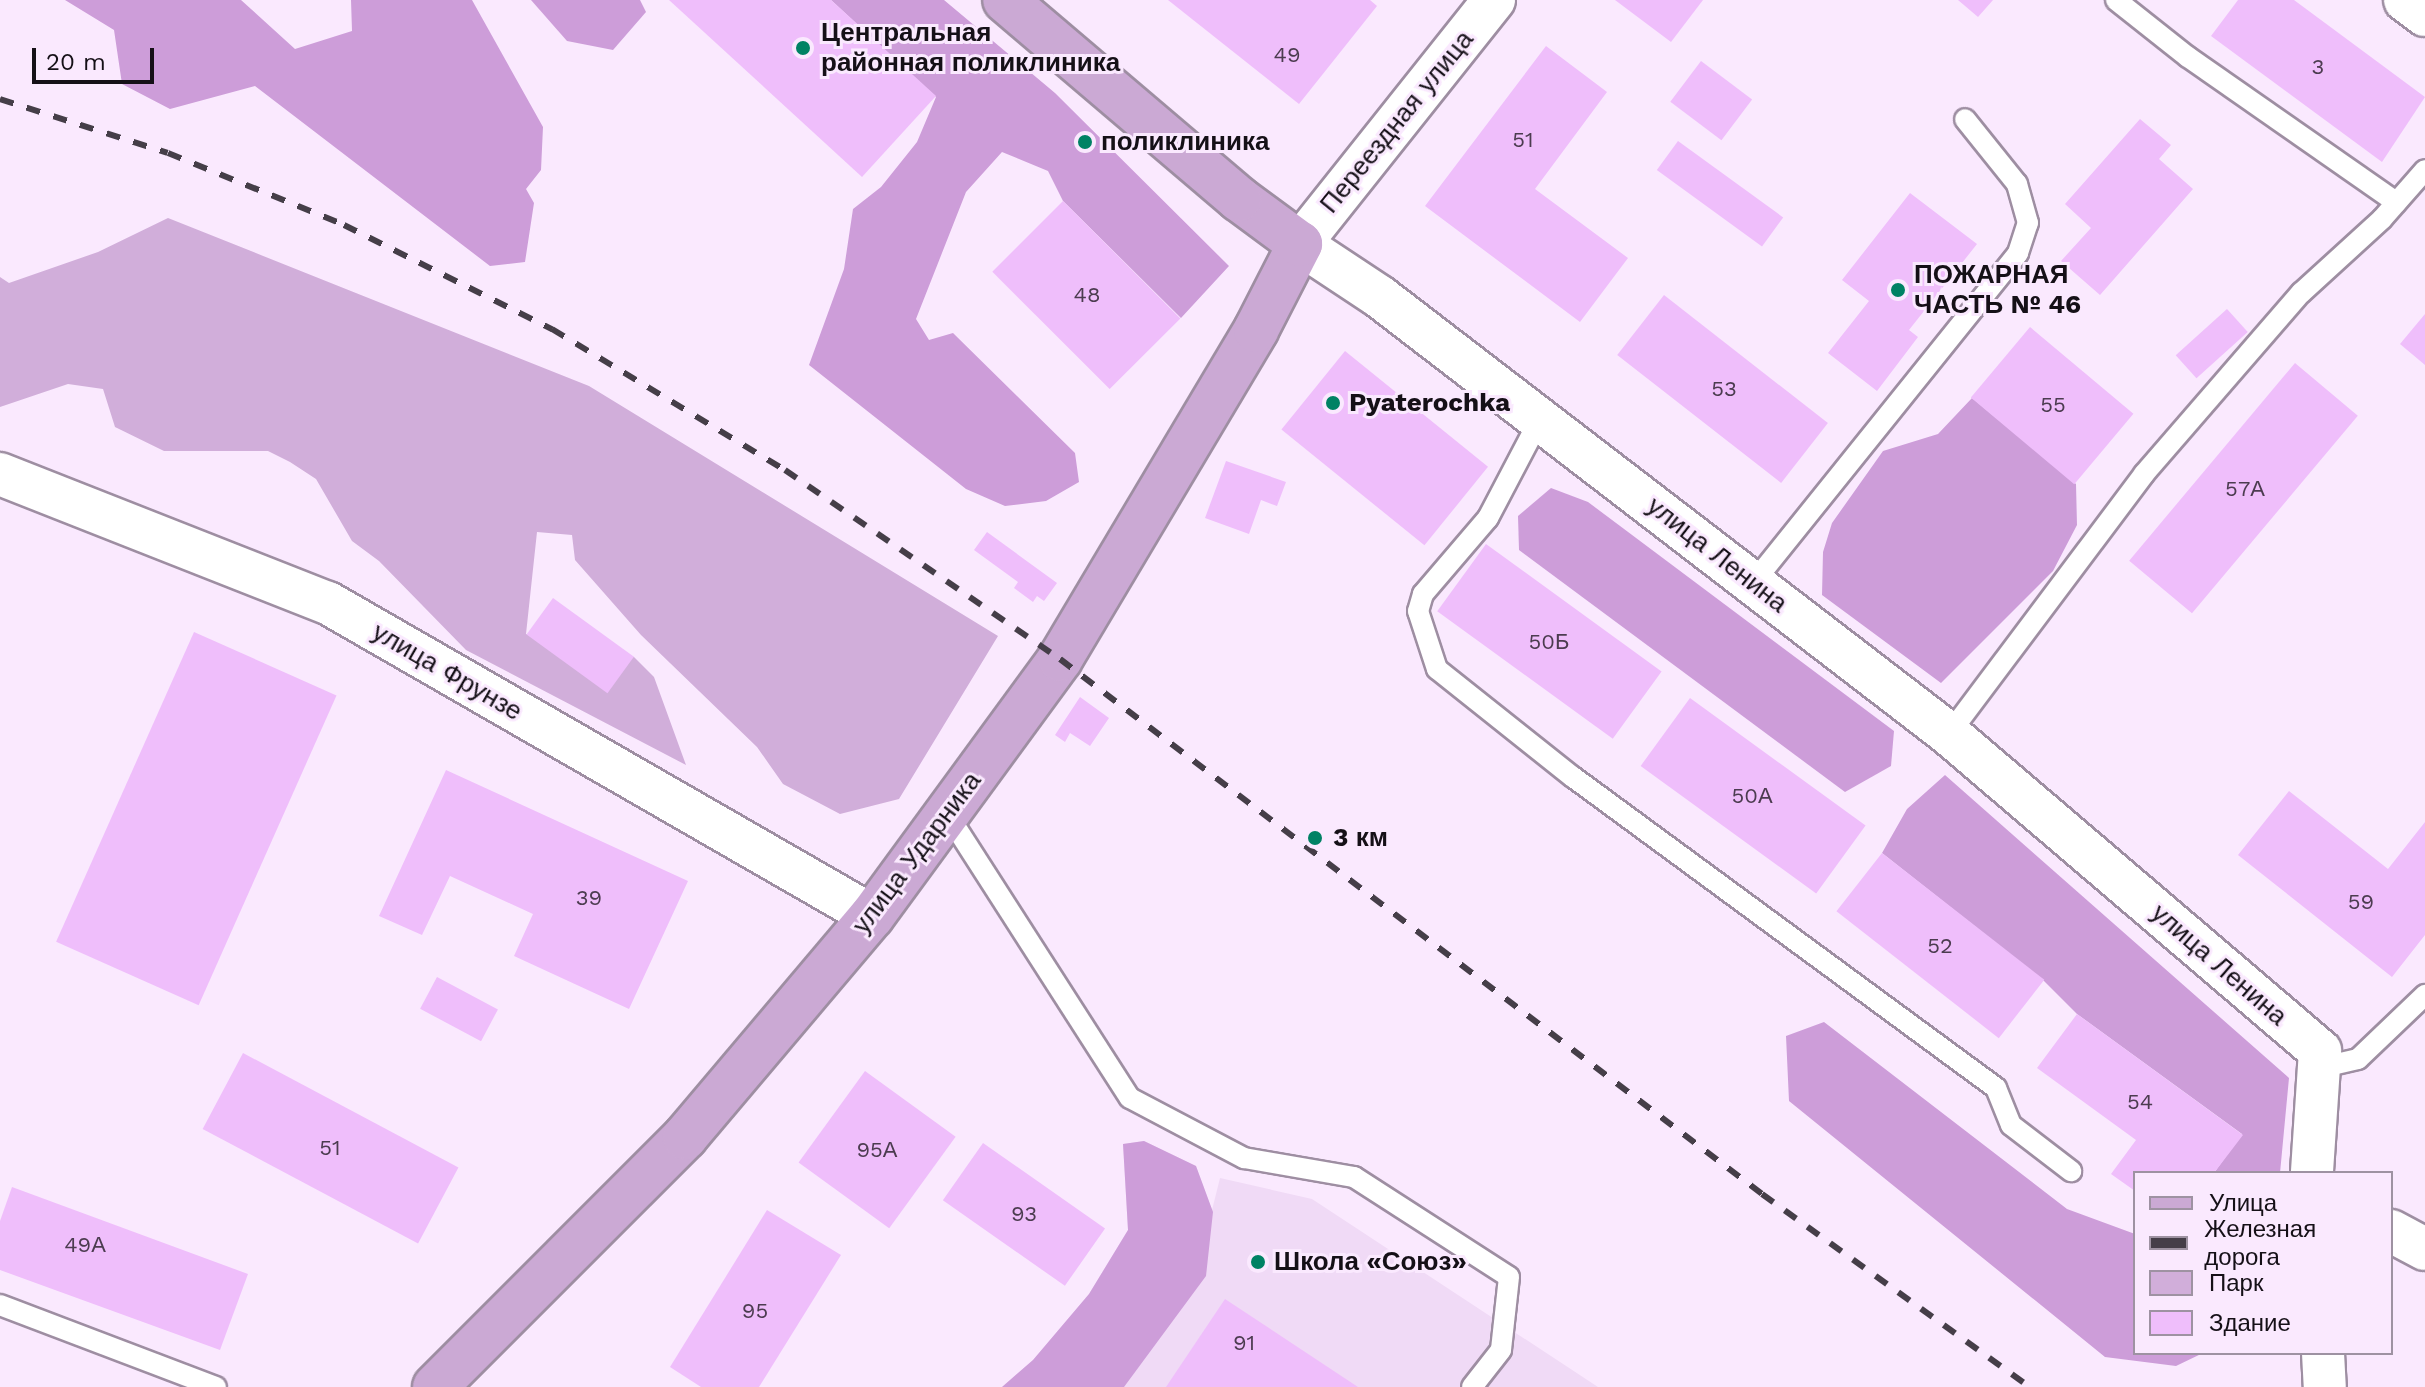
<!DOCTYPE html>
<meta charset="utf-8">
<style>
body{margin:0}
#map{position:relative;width:2425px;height:1387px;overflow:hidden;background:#fae9fe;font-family:"Work Sans",sans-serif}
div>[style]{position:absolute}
.built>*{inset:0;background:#f0daf6}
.green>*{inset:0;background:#d1aeda}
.forest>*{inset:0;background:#cd9dd9}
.building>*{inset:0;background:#efbefb;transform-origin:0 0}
.roads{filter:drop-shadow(2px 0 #9e8ea2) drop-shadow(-2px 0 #9e8ea2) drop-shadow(0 2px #9e8ea2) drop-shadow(0 -2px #9e8ea2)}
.lane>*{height:20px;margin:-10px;padding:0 10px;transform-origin:10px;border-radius:10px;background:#fff}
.street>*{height:42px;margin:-21px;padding:0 21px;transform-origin:21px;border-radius:21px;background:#fff}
.primary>*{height:44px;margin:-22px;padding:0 22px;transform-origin:22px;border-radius:22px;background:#cba9d4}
.rail>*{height:6px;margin-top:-3px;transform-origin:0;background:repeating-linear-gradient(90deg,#453e48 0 14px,transparent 0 28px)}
.dots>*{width:22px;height:22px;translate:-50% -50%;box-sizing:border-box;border:4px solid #fae9fe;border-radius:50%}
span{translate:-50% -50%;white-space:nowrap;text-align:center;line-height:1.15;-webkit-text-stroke:6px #fae9fe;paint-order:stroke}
.number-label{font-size:22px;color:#4c3c50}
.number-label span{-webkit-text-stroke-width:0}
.poi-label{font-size:26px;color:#151017;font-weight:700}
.left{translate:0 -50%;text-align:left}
.street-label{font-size:26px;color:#151017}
.legend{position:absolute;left:2133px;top:1171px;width:260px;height:184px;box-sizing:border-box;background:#fae9fe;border:2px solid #9e92a2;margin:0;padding:10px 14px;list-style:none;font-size:24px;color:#151017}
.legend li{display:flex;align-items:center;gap:16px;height:40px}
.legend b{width:40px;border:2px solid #9e92a2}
.scale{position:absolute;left:32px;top:48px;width:122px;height:36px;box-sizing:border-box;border:4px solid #151017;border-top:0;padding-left:10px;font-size:24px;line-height:28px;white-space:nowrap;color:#151017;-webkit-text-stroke:6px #fae9fe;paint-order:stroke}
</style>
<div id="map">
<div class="built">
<div style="clip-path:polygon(1144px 1141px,1196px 1166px,1212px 1210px,1220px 1178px,1312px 1199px,1598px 1387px,1002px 1387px,1033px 1360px,1089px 1294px,1128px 1230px,1123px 1144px)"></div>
</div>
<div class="green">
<div style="clip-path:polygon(168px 218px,589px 386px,998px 636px,899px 799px,840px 814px,783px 784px,757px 747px,641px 635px,575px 560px,572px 535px,537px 532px,526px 634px,634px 657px,654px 677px,686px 765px,466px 650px,379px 561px,352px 541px,316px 479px,290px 462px,268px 451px,164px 451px,115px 427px,103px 389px,68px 384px,0 407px,0 277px,9px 283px,98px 252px)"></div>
</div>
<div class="forest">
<div style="clip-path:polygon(65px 0,241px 0,295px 49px,352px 31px,351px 0,472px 0,543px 127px,541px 170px,526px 189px,534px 203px,525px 262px,490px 266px,255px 86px,170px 109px,122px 84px,114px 30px)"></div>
<div style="clip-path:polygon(531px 0,640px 0,646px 12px,613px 50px,567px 41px)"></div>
<div style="clip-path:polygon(831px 0,944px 0,1055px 93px,1229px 266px,1181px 318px,1063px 201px,1048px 171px,1002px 152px,966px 192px,916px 319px,929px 340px,953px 333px,1075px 453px,1079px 482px,1046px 501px,1005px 506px,966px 489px,809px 365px,844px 269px,853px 209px,881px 187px,917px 142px,936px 97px)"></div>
<div style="clip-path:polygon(1972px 398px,2076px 484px,2077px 525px,2053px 571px,1941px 683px,1822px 595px,1823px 552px,1832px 523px,1883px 451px,1938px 434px)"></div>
<div style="clip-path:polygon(1551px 488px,1588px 502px,1894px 731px,1891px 766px,1845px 792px,1519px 550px,1518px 516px)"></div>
<div style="clip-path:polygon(1945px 775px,2289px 1078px,2280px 1173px,2214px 1173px,2242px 1134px,2077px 1014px,2044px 981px,1882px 853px,1907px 809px)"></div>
<div style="clip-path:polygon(1824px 1022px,2067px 1209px,2135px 1234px,2135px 1353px,2203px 1353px,2176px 1366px,2105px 1357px,1789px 1101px,1786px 1036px)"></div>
<div style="clip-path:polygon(1144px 1141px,1196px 1166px,1213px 1212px,1206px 1276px,1124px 1387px,1002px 1387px,1033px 1360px,1089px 1294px,1128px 1230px,1123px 1144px)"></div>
</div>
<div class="building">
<div style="clip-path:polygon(669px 0,831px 0,936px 96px,862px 177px)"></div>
<div style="clip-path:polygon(1168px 0,1370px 0,1377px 6px,1299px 104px)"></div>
<div style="clip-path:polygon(1615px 0,1703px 0,1671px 42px)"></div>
<div style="clip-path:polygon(1958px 0,1993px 0,1978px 17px)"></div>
<div style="clip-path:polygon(2238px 0,2294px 0,2425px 97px,2382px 162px,2211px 36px)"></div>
<div style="clip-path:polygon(1546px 46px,1607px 92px,1535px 189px,1628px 258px,1580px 322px,1425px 206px)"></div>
<div style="left:1701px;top:61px;width:64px;height:51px;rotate:37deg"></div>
<div style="clip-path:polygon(2140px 119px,2171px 145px,2159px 159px,2193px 189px,2100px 295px,2061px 261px,2091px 228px,2065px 204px)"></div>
<div style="left:1678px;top:141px;width:130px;height:36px;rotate:36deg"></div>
<div style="clip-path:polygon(1910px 193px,1977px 244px,1909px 330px,1918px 337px,1877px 391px,1828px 353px,1869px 301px,1842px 280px)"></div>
<div style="left:1063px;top:201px;width:166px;height:100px;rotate:45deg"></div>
<div style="left:1664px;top:295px;width:208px;height:76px;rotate:38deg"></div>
<div style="left:2227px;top:309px;width:31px;height:69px;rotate:48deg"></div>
<div style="clip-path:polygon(2425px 314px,2425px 365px,2400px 344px)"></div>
<div style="left:2030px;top:327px;width:135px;height:92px;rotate:40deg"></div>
<div style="left:1345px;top:351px;width:184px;height:101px;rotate:39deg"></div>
<div style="left:2295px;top:363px;width:82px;height:258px;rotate:40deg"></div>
<div style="clip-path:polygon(1226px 461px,1286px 482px,1277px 506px,1261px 500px,1249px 534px,1205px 518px)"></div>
<div style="clip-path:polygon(987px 532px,1057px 583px,1044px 601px,1037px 596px,1033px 602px,1014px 588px,1018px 582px,974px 550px)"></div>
<div style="left:1486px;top:544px;width:217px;height:83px;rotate:36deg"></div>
<div style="left:553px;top:598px;width:100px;height:45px;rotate:36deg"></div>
<div style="left:194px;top:632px;width:156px;height:339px;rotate:24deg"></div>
<div style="clip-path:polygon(1080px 697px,1109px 718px,1090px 746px,1070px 733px,1065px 742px,1055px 735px)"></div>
<div style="left:1690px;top:698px;width:217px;height:84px;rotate:36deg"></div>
<div style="clip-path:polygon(446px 770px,688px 881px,629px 1009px,514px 956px,533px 914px,450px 876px,422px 935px,379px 916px)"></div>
<div style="clip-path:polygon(2289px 791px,2388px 869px,2425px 822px,2425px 935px,2392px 977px,2238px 855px)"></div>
<div style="left:1882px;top:853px;width:206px;height:74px;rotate:38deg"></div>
<div style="left:437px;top:977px;width:69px;height:36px;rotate:28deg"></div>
<div style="clip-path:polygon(2077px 1014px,2243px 1135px,2214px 1173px,2135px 1173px,2135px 1191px,2111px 1174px,2136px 1140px,2037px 1068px)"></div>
<div style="left:243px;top:1053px;width:244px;height:86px;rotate:28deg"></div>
<div style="left:865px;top:1071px;width:112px;height:113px;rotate:36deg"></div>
<div style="left:983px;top:1143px;width:149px;height:70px;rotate:35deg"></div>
<div style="clip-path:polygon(12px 1187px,248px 1274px,220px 1350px,0 1270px,0 1221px)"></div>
<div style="clip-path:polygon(767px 1210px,841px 1255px,759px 1387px,701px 1387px,670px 1367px)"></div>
<div style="clip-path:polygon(1225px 1299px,1358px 1387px,1166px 1387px)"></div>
</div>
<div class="roads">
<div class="lane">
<div style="left:2116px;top:0;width:92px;rotate:38.4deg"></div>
<div style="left:2188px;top:57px;width:254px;rotate:34.9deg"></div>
<div style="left:1540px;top:419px;width:112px;rotate:117.7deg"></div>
<div style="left:1488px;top:518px;width:100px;rotate:130.5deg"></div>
<div style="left:1423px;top:594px;width:18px;rotate:106deg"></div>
<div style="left:1418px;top:611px;width:61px;rotate:71.9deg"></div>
<div style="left:1437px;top:669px;width:174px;rotate:38.5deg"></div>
<div style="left:1573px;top:777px;width:525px;rotate:36.32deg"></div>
<div style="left:1996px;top:1088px;width:40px;rotate:68deg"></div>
<div style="left:2011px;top:1125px;width:76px;rotate:37.5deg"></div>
<div style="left:1753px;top:583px;width:423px;rotate:-51.2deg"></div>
<div style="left:2018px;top:253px;width:32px;rotate:-72deg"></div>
<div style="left:2028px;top:223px;width:41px;rotate:-105.8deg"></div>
<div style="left:2017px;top:184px;width:83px;rotate:-128.7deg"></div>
<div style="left:1949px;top:734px;width:325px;rotate:-53.1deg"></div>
<div style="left:2144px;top:474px;width:240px;rotate:-49.1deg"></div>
<div style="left:2301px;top:293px;width:110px;rotate:-42.4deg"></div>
<div style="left:2382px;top:219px;width:65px;rotate:-48.7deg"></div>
<div style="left:948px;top:815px;width:336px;rotate:57.3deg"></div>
<div style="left:1130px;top:1098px;width:129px;rotate:27.8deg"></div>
<div style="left:1244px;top:1158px;width:112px;rotate:9.8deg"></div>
<div style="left:1354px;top:1177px;width:184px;rotate:32.8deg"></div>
<div style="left:1509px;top:1277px;width:73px;rotate:96.3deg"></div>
<div style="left:1501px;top:1350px;width:47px;rotate:128.1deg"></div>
<div style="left:2319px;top:1068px;width:40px;rotate:-13deg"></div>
<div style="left:2358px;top:1059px;width:93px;rotate:-43.7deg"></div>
<div style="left:0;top:1305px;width:231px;rotate:20.8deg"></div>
</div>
<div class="street">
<div style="left:1494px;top:0;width:312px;rotate:128.5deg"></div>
<div style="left:1300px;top:244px;width:96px;rotate:33.5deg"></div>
<div style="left:1380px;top:297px;width:717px;rotate:37.52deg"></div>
<div style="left:1949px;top:734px;width:488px;rotate:40.5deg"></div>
<div style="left:2320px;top:1051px;width:122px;rotate:93.8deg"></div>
<div style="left:2405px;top:0;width:25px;rotate:37deg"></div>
<div style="left:0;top:474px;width:352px;rotate:21.5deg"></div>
<div style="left:328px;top:603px;width:628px;rotate:29.91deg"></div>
<div style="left:2391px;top:1231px;width:38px;rotate:28deg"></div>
<div style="left:2323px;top:1353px;width:34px;rotate:87deg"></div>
</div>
<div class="primary">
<div style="left:435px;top:1387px;width:354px;rotate:-45deg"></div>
<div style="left:685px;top:1137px;width:289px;rotate:-49.8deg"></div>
<div style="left:872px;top:916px;width:318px;rotate:-53.8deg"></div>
<div style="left:1060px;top:659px;width:383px;rotate:-59.2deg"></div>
<div style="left:1256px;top:330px;width:97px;rotate:-62.9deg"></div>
<div style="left:1300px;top:244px;width:76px;rotate:-143.6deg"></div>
<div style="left:1239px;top:199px;width:307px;rotate:-139.6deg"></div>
</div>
</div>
<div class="rail">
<div style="left:0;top:99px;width:176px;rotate:17.8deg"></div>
<div style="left:168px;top:153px;width:190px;rotate:22.2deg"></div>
<div style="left:344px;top:225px;width:233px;rotate:26.6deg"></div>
<div style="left:552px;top:329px;width:272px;rotate:31.2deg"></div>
<div style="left:785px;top:470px;width:334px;rotate:34.5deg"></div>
<div style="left:1060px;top:659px;width:883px;rotate:37.31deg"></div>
<div style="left:1762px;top:1194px;width:330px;rotate:35.8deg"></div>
</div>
<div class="dots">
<div style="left:803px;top:48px;background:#008264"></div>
<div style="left:1085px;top:142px;background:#008264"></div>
<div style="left:1898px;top:290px;background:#008264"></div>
<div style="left:1333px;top:403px;background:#008264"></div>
<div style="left:1315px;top:838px;background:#008264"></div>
<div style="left:1258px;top:1262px;background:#008264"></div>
</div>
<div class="number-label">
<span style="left:1287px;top:55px">49</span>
<span style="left:2318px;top:67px">3</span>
<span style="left:1523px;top:140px">51</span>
<span style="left:1087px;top:295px">48</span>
<span style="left:1724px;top:389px">53</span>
<span style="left:2053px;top:405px">55</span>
<span style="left:2245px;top:489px">57А</span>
<span style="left:1549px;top:642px">50Б</span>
<span style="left:1752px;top:796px">50А</span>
<span style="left:589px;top:898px">39</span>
<span style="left:2361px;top:902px">59</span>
<span style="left:1940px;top:946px">52</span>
<span style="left:2140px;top:1102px">54</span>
<span style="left:330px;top:1148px">51</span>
<span style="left:877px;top:1150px">95А</span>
<span style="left:1024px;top:1214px">93</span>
<span style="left:85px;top:1245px">49А</span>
<span style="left:755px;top:1311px">95</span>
<span style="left:1244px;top:1343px">91</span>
</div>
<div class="poi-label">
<span class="left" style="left:821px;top:48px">Центральная<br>районная поликлиника</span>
<span class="left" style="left:1101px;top:142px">поликлиника</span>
<span class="left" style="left:1914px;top:290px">ПОЖАРНАЯ<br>ЧАСТЬ № 46</span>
<span class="left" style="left:1349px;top:403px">Pyaterochka</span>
<span class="left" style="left:1333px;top:838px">3 км</span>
<span class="left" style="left:1274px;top:1262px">Школа «Союз»</span>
</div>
<div class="street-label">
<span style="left:1397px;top:122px;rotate:-51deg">Переездная улица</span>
<span style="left:1717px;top:555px;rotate:38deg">улица Ленина</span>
<span style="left:447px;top:672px;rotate:30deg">улица Фрунзе</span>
<span style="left:917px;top:853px;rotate:-53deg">улица Ударника</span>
<span style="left:2219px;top:965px;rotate:41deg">улица Ленина</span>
</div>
<ul class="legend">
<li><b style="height:10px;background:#cba9d4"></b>Улица</li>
<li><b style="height:10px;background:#453e48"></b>Железная дорога</li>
<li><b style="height:22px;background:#d1aeda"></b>Парк</li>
<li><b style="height:22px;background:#efbefb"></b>Здание</li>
</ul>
<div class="scale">20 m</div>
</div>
